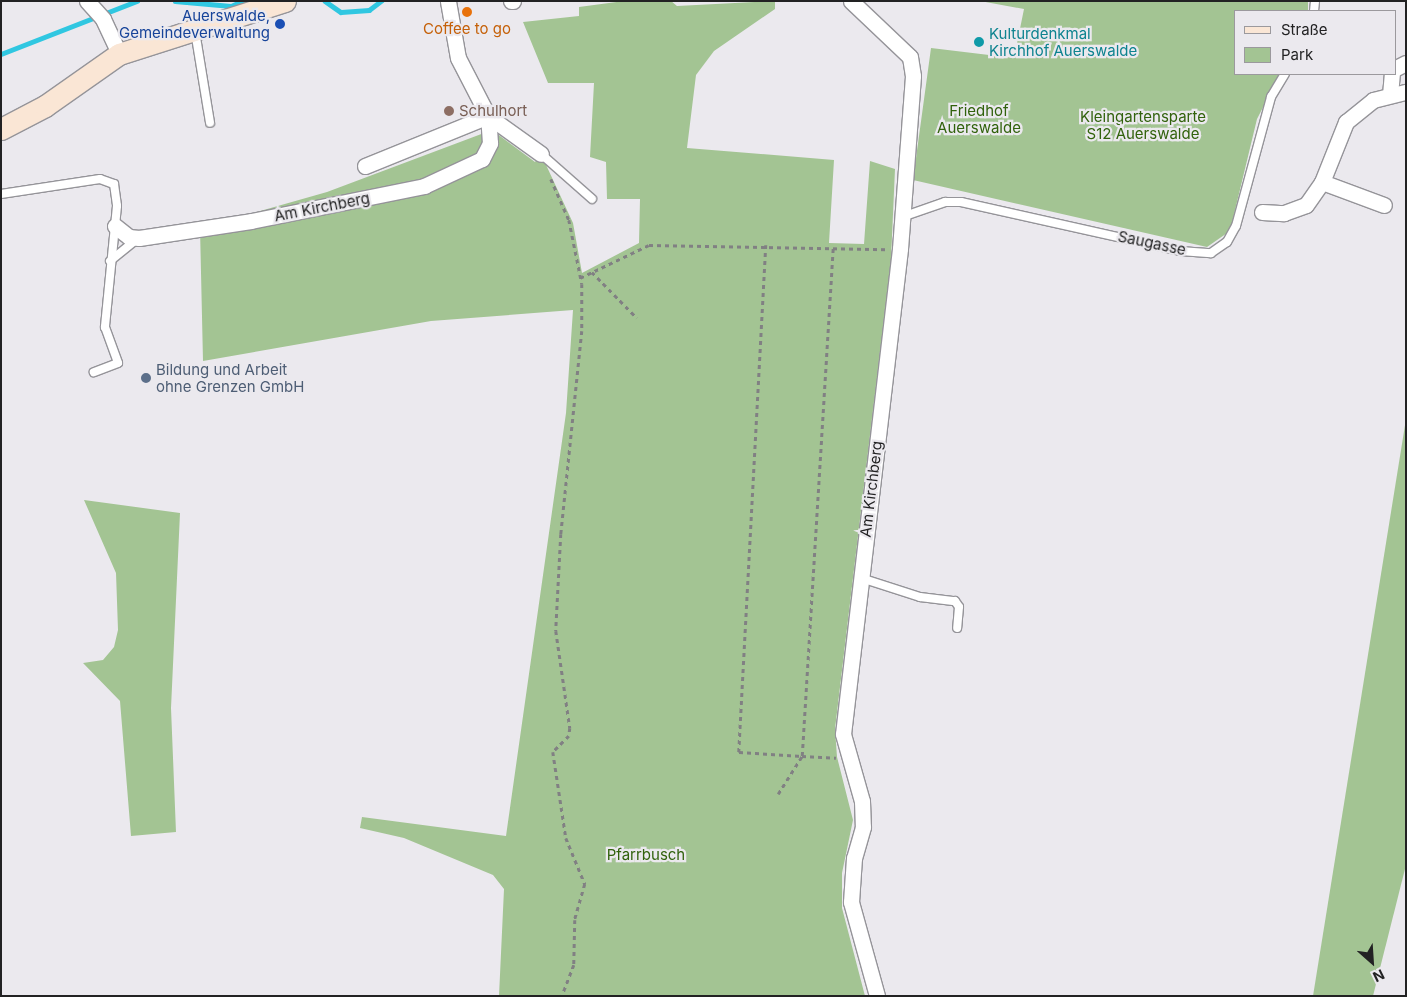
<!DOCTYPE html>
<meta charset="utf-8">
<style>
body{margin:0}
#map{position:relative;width:1407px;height:997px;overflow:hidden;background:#ebe9ee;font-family:Inter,sans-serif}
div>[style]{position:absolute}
.green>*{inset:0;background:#a3c493}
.stream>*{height:4.5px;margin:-2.25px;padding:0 2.25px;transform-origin:2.25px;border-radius:2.25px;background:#30c7e1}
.path>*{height:2.5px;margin-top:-1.25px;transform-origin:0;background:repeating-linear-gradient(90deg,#818083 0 4px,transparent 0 8px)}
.roads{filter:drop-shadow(1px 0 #959499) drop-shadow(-1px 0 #959499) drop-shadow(0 1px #959499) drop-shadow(0 -1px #959499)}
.service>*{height:8px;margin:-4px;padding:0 4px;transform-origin:4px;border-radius:4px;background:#fff}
.minor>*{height:15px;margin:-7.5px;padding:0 7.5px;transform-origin:7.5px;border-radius:7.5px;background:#fff}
.secondary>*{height:21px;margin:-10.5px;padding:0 10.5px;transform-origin:10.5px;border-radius:10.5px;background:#fae6d5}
.dots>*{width:14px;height:14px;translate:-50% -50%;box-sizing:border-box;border:2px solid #ebe9ee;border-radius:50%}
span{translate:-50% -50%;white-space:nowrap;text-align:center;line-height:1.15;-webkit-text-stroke:4.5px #ebe9ee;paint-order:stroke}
.transit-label{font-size:15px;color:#164399}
.right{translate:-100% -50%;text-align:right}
.food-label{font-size:15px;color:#c56008}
.culture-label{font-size:15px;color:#0d838f}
.left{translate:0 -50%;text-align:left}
.park-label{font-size:15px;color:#31620c}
.education-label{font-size:15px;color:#785e54}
.street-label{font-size:15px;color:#222223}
.service-label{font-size:15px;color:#4e5e75}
.frame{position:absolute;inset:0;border:2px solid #222223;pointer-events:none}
.legend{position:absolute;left:1234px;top:10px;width:162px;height:65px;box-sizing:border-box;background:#ebe9ee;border:1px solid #9b999d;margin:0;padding:6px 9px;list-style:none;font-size:15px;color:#222223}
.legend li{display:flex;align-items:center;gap:10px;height:25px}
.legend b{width:25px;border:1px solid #9b999d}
.north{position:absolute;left:1347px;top:937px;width:50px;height:50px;-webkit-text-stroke:4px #ebe9ee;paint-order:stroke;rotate:154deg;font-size:14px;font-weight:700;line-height:20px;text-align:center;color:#222223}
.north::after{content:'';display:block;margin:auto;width:18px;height:22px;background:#222223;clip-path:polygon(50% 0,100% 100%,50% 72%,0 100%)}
</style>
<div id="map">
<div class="green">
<div style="clip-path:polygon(624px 1px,671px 1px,677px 6px,775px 1px,775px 9px,714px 51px,696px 75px,687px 148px,834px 160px,829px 243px,864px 244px,870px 161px,895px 169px,891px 259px,835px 729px,837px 757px,853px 820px,842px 873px,842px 908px,865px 996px,499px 996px,504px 889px,493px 875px,404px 838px,360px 828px,362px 817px,506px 836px,566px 413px,573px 310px,431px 321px,203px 361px,200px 228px,327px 192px,492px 130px,535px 162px,541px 154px,573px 223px,582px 273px,639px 243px,640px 199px,607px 199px,606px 162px,590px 157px,594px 83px,548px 83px,523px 22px,579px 16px,579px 7px)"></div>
<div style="clip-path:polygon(980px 1px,1308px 1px,1308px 11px,1236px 11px,1236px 74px,1280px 74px,1257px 119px,1230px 231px,1207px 247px,913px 180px,931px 48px,1014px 58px,1024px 9px)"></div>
<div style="clip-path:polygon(1406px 419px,1406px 865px,1373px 996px,1313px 996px)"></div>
<div style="clip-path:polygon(84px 500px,180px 513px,171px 708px,176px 832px,131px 836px,120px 701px,83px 663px,103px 660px,114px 647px,118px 630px,116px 573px)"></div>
</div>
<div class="stream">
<div style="left:175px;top:1px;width:56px;rotate:5.1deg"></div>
<div style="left:231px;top:6px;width:12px;rotate:-24deg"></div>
<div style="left:325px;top:1px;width:19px;rotate:35deg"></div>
<div style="left:341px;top:12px;width:28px;rotate:-4deg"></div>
<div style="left:369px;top:10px;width:15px;rotate:-37deg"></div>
<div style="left:1px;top:54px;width:146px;rotate:-21.3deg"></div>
</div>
<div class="path">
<div style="left:551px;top:179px;width:45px;rotate:66.3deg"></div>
<div style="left:569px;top:220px;width:65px;rotate:78.5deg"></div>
<div style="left:582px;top:284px;width:47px;rotate:90deg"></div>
<div style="left:582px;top:331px;width:204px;rotate:95.9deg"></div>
<div style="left:561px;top:534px;width:97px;rotate:93deg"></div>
<div style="left:556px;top:631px;width:98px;rotate:81.8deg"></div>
<div style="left:570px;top:728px;width:8px;rotate:97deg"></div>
<div style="left:569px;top:736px;width:23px;rotate:135deg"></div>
<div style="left:553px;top:752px;width:87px;rotate:81.4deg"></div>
<div style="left:566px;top:838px;width:50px;rotate:67.6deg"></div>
<div style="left:585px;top:884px;width:37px;rotate:106deg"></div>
<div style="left:575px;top:920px;width:45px;rotate:91.3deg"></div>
<div style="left:574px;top:965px;width:33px;rotate:111deg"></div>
<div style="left:766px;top:245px;width:508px;rotate:93.05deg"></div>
<div style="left:739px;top:752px;width:63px;rotate:3.6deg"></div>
<div style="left:802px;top:756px;width:510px;rotate:-86.51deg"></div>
<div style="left:592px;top:272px;width:64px;rotate:45.6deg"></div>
<div style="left:580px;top:278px;width:76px;rotate:-25.6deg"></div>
<div style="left:649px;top:245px;width:237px;rotate:1deg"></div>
<div style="left:778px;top:794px;width:45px;rotate:-57.7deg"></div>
<div style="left:802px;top:756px;width:34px;rotate:3deg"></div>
</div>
<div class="roads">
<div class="service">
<div style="left:1314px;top:11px;width:10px;rotate:-84deg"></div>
<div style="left:195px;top:31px;width:93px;rotate:80.7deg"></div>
<div style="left:541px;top:154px;width:68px;rotate:41.4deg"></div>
<div style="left:1px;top:194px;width:100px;rotate:-8.6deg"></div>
<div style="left:100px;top:179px;width:15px;rotate:20deg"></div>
<div style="left:114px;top:184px;width:22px;rotate:82deg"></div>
<div style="left:117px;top:206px;width:122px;rotate:95.7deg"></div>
<div style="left:105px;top:327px;width:38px;rotate:70deg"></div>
<div style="left:118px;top:363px;width:26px;rotate:159deg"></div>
<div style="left:902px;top:217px;width:46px;rotate:-19.2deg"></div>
<div style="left:945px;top:202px;width:16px"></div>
<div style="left:961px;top:202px;width:224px;rotate:12.6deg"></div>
<div style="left:1180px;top:251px;width:31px;rotate:4deg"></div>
<div style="left:1211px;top:253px;width:19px;rotate:-35deg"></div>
<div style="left:1227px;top:242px;width:18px;rotate:-61deg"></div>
<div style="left:1236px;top:226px;width:134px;rotate:-74.8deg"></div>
<div style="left:1271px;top:97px;width:27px;rotate:-59deg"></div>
<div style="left:110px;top:261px;width:35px;rotate:-39deg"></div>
<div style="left:861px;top:578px;width:62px;rotate:17.9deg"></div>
<div style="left:920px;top:597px;width:35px;rotate:7deg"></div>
<div style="left:955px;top:601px;width:7px;rotate:56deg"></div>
<div style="left:959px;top:607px;width:21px;rotate:95deg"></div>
</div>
<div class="minor">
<div style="left:87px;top:1px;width:24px;rotate:48deg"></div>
<div style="left:103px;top:19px;width:38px;rotate:65deg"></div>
<div style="left:511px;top:1px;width:2px"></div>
<div style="left:851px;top:1px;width:81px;rotate:43.5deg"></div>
<div style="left:910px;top:57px;width:19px;rotate:81deg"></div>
<div style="left:913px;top:76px;width:173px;rotate:94.3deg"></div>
<div style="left:900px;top:249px;width:488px;rotate:96.7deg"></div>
<div style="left:843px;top:734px;width:70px;rotate:74.2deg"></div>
<div style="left:862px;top:801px;width:26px;rotate:88deg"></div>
<div style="left:863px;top:827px;width:32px;rotate:106deg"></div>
<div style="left:854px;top:858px;width:44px;rotate:93.9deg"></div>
<div style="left:851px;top:902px;width:98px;rotate:74.5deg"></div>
<div style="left:1396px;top:68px;width:11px;rotate:-27deg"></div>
<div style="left:1390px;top:95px;width:21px;rotate:-85deg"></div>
<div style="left:488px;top:116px;width:65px;rotate:35.6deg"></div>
<div style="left:365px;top:166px;width:133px;rotate:-22.1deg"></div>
<div style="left:488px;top:116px;width:65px;rotate:-117.3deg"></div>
<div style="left:458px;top:58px;width:58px;rotate:-100deg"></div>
<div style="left:1322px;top:182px;width:66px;rotate:20.4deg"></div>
<div style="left:1262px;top:212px;width:22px;rotate:3deg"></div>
<div style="left:1284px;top:213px;width:23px;rotate:-20deg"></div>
<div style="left:1306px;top:205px;width:28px;rotate:-55deg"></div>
<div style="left:1322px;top:182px;width:65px;rotate:-68.2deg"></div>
<div style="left:1346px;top:122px;width:35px;rotate:-39deg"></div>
<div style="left:1373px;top:100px;width:34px;rotate:-14deg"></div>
<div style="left:115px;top:226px;width:18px;rotate:38deg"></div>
<div style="left:129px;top:237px;width:10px;rotate:6deg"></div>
<div style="left:139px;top:238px;width:113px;rotate:-8.6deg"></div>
<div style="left:251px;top:221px;width:177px;rotate:-11.4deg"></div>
<div style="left:424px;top:186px;width:64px;rotate:-25deg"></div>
<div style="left:482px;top:159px;width:18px;rotate:-63deg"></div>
<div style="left:490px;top:143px;width:27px;rotate:-94deg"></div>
</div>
<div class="secondary">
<div style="left:1px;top:129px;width:50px;rotate:-27.6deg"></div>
<div style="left:45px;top:106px;width:90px;rotate:-35.1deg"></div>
<div style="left:119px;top:54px;width:174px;rotate:-17.7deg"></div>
</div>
</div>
<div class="dots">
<div style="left:467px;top:12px;background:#e8710a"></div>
<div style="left:280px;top:24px;background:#1a4fb4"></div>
<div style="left:979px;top:42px;background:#0f9aa8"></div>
<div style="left:449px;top:111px;background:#8d6e63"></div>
<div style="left:146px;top:378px;background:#5c6f8a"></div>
</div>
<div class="transit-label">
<span class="right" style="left:270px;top:24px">Auerswalde,<br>Gemeindeverwaltung</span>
</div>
<div class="food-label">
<span style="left:467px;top:29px">Coffee to go</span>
</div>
<div class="culture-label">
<span class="left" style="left:989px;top:42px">Kulturdenkmal<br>Kirchhof Auerswalde</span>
</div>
<div class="park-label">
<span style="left:979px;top:119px">Friedhof<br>Auerswalde</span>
<span style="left:1143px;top:125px">Kleingartensparte<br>S12 Auerswalde</span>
<span style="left:646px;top:855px">Pfarrbusch</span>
</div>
<div class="education-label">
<span class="left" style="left:459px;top:111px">Schulhort</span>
</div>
<div class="street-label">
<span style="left:322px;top:207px;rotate:-11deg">Am Kirchberg</span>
<span style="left:1152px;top:243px;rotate:12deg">Saugasse</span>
<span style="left:871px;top:489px;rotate:-83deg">Am Kirchberg</span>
</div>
<div class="service-label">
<span class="left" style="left:156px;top:378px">Bildung und Arbeit<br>ohne Grenzen GmbH</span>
</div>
<div class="frame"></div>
<ul class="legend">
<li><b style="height:6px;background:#fae6d5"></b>Straße</li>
<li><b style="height:14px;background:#a3c493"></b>Park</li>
</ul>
<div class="north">N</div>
</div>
